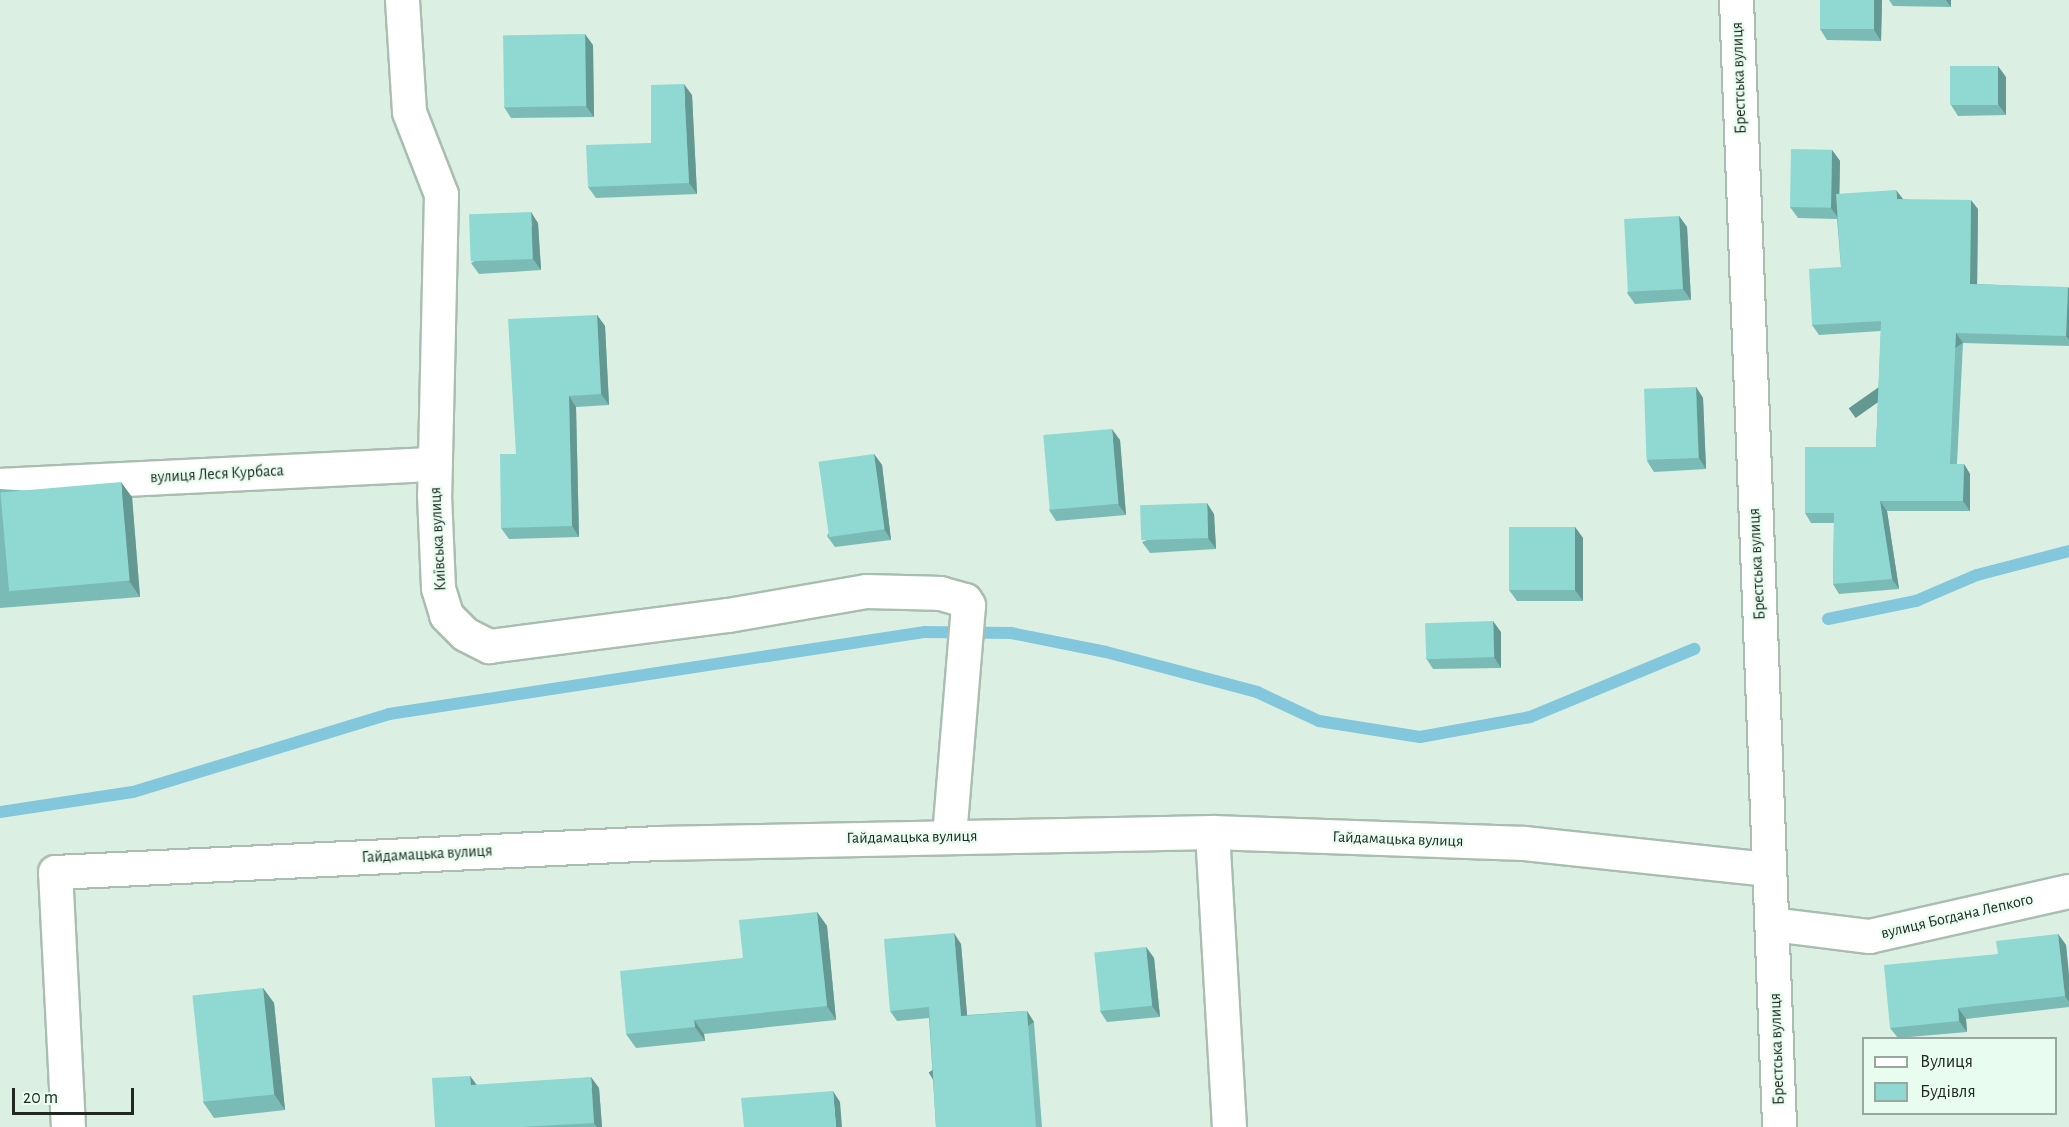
<!DOCTYPE html>
<meta charset="utf-8">
<style>
body{margin:0}
#map{position:relative;width:2069px;height:1127px;overflow:hidden;background:#dbf0e3;font-family:"Alegreya Sans",sans-serif}
div>[style]{position:absolute}
.stream>*{height:12px;margin:-6px;padding:0 6px;transform-origin:6px;border-radius:6px;background:#83c7dc}
.roads{filter:drop-shadow(2px 0 #a9beb1) drop-shadow(-2px 0 #a9beb1) drop-shadow(0 2px #a9beb1) drop-shadow(0 -2px #a9beb1)}
.minor>*{height:33px;margin:-16.5px;padding:0 16.5px;transform-origin:16.5px;border-radius:16.5px;background:#fff}
.primary>*{height:33px;margin:-16.5px;padding:0 16.5px;transform-origin:16.5px;border-radius:16.5px;background:#fff}
.wall>*{inset:0;background:#7bbbb5}
.shaded-wall>*{inset:0;background:#649893;transform-origin:0 0}
.building>*{inset:0;background:#8fd9d2;transform-origin:0 0}
span{translate:-50% -50%;white-space:nowrap;text-align:center;line-height:1.15;-webkit-text-stroke:4.5px #e8fdf0;paint-order:stroke}
.street-label{font-size:16px;color:#212824}
.legend{position:absolute;left:1862px;top:1037px;width:195px;height:78px;box-sizing:border-box;background:#e8fdf0;border:2px solid #98a89e;margin:0;padding:8px 10px;list-style:none;font-size:18px;color:#212824}
.legend li{display:flex;align-items:center;gap:12px;height:30px}
.legend b{width:30px;border:2px solid #98a89e}
.scale{position:absolute;left:12px;top:1088px;width:122px;height:27px;box-sizing:border-box;border:3px solid #212824;border-top:0;padding-left:8px;font-size:18px;line-height:21px;white-space:nowrap;color:#212824;-webkit-text-stroke:4px #e8fdf0;paint-order:stroke}
</style>
<div id="map">
<div class="stream">
<div style="left:1828px;top:619px;width:90px;rotate:-11.6deg"></div>
<div style="left:1916px;top:601px;width:66px;rotate:-23.1deg"></div>
<div style="left:1977px;top:575px;width:95px;rotate:-14.6deg"></div>
<div style="left:0;top:812px;width:134px;rotate:-8.6deg"></div>
<div style="left:133px;top:792px;width:268px;rotate:-16.9deg"></div>
<div style="left:389px;top:714px;width:541px;rotate:-8.71deg"></div>
<div style="left:924px;top:632px;width:87px;rotate:0.7deg"></div>
<div style="left:1011px;top:633px;width:97px;rotate:11.3deg"></div>
<div style="left:1106px;top:652px;width:156px;rotate:14.8deg"></div>
<div style="left:1257px;top:692px;width:68px;rotate:25.1deg"></div>
<div style="left:1319px;top:721px;width:102px;rotate:9deg"></div>
<div style="left:1420px;top:737px;width:112px;rotate:-10.3deg"></div>
<div style="left:1530px;top:717px;width:178px;rotate:-22.5deg"></div>
</div>
<div class="roads">
<div class="minor">
<div style="left:402px;top:0;width:112px;rotate:86.4deg"></div>
<div style="left:409px;top:112px;width:88px;rotate:68.7deg"></div>
<div style="left:441px;top:194px;width:301px;rotate:91.3deg"></div>
<div style="left:434px;top:495px;width:93px;rotate:87.5deg"></div>
<div style="left:438px;top:588px;width:28px;rotate:73deg"></div>
<div style="left:446px;top:615px;width:27px;rotate:45deg"></div>
<div style="left:465px;top:634px;width:27px;rotate:27deg"></div>
<div style="left:489px;top:646px;width:241px;rotate:-7.4deg"></div>
<div style="left:728px;top:615px;width:140px;rotate:-9.9deg"></div>
<div style="left:866px;top:591px;width:74px;rotate:1.5deg"></div>
<div style="left:940px;top:593px;width:26px;rotate:16deg"></div>
<div style="left:965px;top:600px;width:6px;rotate:59deg"></div>
<div style="left:968px;top:605px;width:232px;rotate:94.7deg"></div>
<div style="left:0;top:485px;width:435px;rotate:-2.8deg"></div>
<div style="left:1212px;top:832px;width:295px;rotate:86.7deg"></div>
<div style="left:1772px;top:924px;width:98px;rotate:7.1deg"></div>
<div style="left:1869px;top:936px;width:205px;rotate:-12.7deg"></div>
<div style="left:68px;top:1127px;width:255px;rotate:-92.9deg"></div>
<div style="left:55px;top:872px;width:605px;rotate:-2.75deg"></div>
<div style="left:659px;top:843px;width:553px;rotate:-1.14deg"></div>
<div style="left:1212px;top:832px;width:312px;rotate:2deg"></div>
<div style="left:1524px;top:843px;width:246px;rotate:6.1deg"></div>
</div>
<div class="primary">
<div style="left:1736px;top:0;width:1128px;rotate:87.81deg"></div>
</div>
</div>
<div class="wall">
<div style="clip-path:polygon(1820px 0,1882px 0,1881px 41px,1827px 40px,1820px 29px)"></div>
<div style="clip-path:polygon(1889px 0,1951px 0,1951px 7px,1893px 6px)"></div>
<div style="clip-path:polygon(593px 45px,594px 117px,511px 118px,504px 107px)"></div>
<div style="clip-path:polygon(2006px 77px,2006px 115px,1958px 116px,1951px 105px)"></div>
<div style="clip-path:polygon(692px 95px,697px 194px,596px 198px,588px 187px,651px 143px)"></div>
<div style="clip-path:polygon(1832px 150px,1840px 161px,1839px 194px,1903px 199px,1978px 209px,1977px 284px,2069px 288px,2069px 346px,1963px 343px,1957px 464px,1964px 464px,1970px 474px,1970px 511px,1887px 511px,1899px 589px,1839px 594px,1833px 584px,1834px 523px,1811px 523px,1805px 513px,1876px 447px,1881px 331px,1819px 335px,1812px 325px,1841px 267px,1837px 219px,1798px 218px,1790px 207px)"></div>
<div style="clip-path:polygon(1679px 216px,1687px 227px,1691px 300px,1635px 304px,1627px 293px)"></div>
<div style="clip-path:polygon(538px 223px,541px 270px,479px 274px,471px 263px)"></div>
<div style="clip-path:polygon(597px 315px,605px 326px,609px 405px,576px 407px,579px 537px,509px 539px,501px 528px,516px 454px)"></div>
<div style="clip-path:polygon(1696px 387px,1703px 398px,1706px 469px,1654px 472px,1647px 461px)"></div>
<div style="clip-path:polygon(1120px 440px,1126px 515px,1056px 521px,1049px 510px)"></div>
<div style="clip-path:polygon(874px 454px,882px 465px,891px 540px,835px 547px,827px 536px)"></div>
<div style="clip-path:polygon(0 489px,132px 497px,140px 597px,0 608px)"></div>
<div style="clip-path:polygon(1214px 514px,1216px 549px,1150px 553px,1142px 542px)"></div>
<div style="clip-path:polygon(1575px 527px,1583px 538px,1583px 601px,1517px 601px,1509px 590px)"></div>
<div style="clip-path:polygon(1501px 632px,1501px 668px,1433px 669px,1426px 658px)"></div>
<div style="clip-path:polygon(817px 912px,827px 926px,836px 1020px,704px 1034px,705px 1041px,636px 1048px,626px 1034px,743px 958px)"></div>
<div style="clip-path:polygon(2058px 934px,2066px 945px,2069px 976px,2069px 1007px,1966px 1019px,1967px 1032px,1898px 1038px,1890px 1028px,1998px 954px)"></div>
<div style="clip-path:polygon(961px 944px,967px 1015px,1027px 1011px,1034px 1022px,1042px 1127px,936px 1127px,929px 1018px,897px 1021px,890px 1011px)"></div>
<div style="clip-path:polygon(1146px 947px,1154px 958px,1160px 1017px,1107px 1022px,1100px 1011px)"></div>
<div style="clip-path:polygon(263px 988px,274px 1003px,285px 1110px,214px 1118px,203px 1102px)"></div>
<div style="clip-path:polygon(470px 1076px,477px 1085px,599px 1088px,602px 1127px,435px 1127px)"></div>
</div>
<div class="shaded-wall">
<div style="clip-path:polygon(1874px 0,1882px 0,1881px 41px,1874px 30px)"></div>
<div style="clip-path:polygon(1946px 0,1951px 0,1951px 7px)"></div>
<div style="clip-path:polygon(585px 34px,593px 45px,594px 117px,586px 106px)"></div>
<div style="clip-path:polygon(1998px 66px,2006px 77px,2006px 115px,1998px 104px)"></div>
<div style="clip-path:polygon(684px 84px,692px 95px,697px 194px,689px 183px)"></div>
<div style="clip-path:polygon(1832px 150px,1840px 161px,1839px 219px,1831px 208px)"></div>
<div style="clip-path:polygon(1896px 190px,1903px 199px,1897px 199px)"></div>
<div style="clip-path:polygon(1971px 200px,1978px 209px,1977px 294px,1970px 284px)"></div>
<div style="clip-path:polygon(531px 212px,538px 223px,541px 270px,533px 259px)"></div>
<div style="clip-path:polygon(1679px 216px,1687px 227px,1691px 300px,1683px 289px)"></div>
<div style="clip-path:polygon(2068px 287px,2069px 288px,2069px 340px,2066px 336px)"></div>
<div style="clip-path:polygon(597px 315px,605px 326px,609px 405px,601px 394px)"></div>
<div style="left:1956px;top:333px;width:12px;height:131px;rotate:55deg"></div>
<div style="clip-path:polygon(1696px 387px,1703px 398px,1706px 469px,1699px 458px)"></div>
<div style="clip-path:polygon(569px 396px,576px 407px,579px 537px,572px 526px)"></div>
<div style="clip-path:polygon(1112px 429px,1120px 440px,1126px 515px,1118px 504px)"></div>
<div style="clip-path:polygon(874px 454px,882px 465px,891px 540px,884px 529px)"></div>
<div style="clip-path:polygon(1964px 464px,1970px 474px,1970px 511px,1963px 501px)"></div>
<div style="clip-path:polygon(121px 482px,132px 497px,140px 597px,129px 581px)"></div>
<div style="clip-path:polygon(1880px 501px,1887px 511px,1899px 589px,1892px 579px)"></div>
<div style="clip-path:polygon(1207px 503px,1214px 514px,1216px 549px,1208px 538px)"></div>
<div style="clip-path:polygon(1575px 527px,1583px 538px,1583px 601px,1575px 590px)"></div>
<div style="clip-path:polygon(1493px 621px,1501px 632px,1501px 668px,1494px 657px)"></div>
<div style="clip-path:polygon(817px 912px,827px 926px,836px 1020px,827px 1006px)"></div>
<div style="clip-path:polygon(954px 933px,961px 944px,968px 1026px,961px 1016px)"></div>
<div style="clip-path:polygon(2058px 934px,2066px 945px,2069px 976px,2069px 1002px,2065px 996px)"></div>
<div style="clip-path:polygon(1146px 947px,1154px 958px,1160px 1017px,1152px 1006px)"></div>
<div style="clip-path:polygon(263px 988px,274px 1003px,285px 1110px,274px 1094px)"></div>
<div style="clip-path:polygon(1958px 1008px,1966px 1019px,1967px 1032px,1959px 1021px)"></div>
<div style="left:1027px;top:1011px;width:13px;height:116px;rotate:58deg"></div>
<div style="clip-path:polygon(694px 1020px,704px 1034px,705px 1041px,695px 1027px)"></div>
<div style="clip-path:polygon(470px 1076px,478px 1087px,471px 1085px)"></div>
<div style="clip-path:polygon(591px 1077px,599px 1088px,602px 1127px,597px 1127px,594px 1123px)"></div>
<div style="clip-path:polygon(833px 1091px,840px 1102px,842px 1127px,836px 1127px)"></div>
</div>
<div class="building">
<div style="left:1820px;top:0;width:54px;height:29px"></div>
<div style="left:585px;top:34px;width:72px;height:82px;rotate:89deg"></div>
<div style="left:1950px;top:66px;width:48px;height:39px"></div>
<div style="clip-path:polygon(684px 84px,689px 183px,588px 187px,586px 145px,651px 143px,651px 85px)"></div>
<div style="left:1791px;top:149px;width:41px;height:58px;rotate:1deg"></div>
<div style="clip-path:polygon(1896px 190px,1897px 199px,1971px 200px,1970px 284px,2068px 287px,2066px 336px,1956px 333px,1950px 464px,1964px 464px,1963px 501px,1880px 501px,1892px 579px,1833px 584px,1834px 513px,1805px 513px,1805px 447px,1876px 447px,1881px 321px,1812px 325px,1809px 269px,1841px 267px,1836px 194px)"></div>
<div style="left:531px;top:212px;width:47px;height:62px;rotate:88deg"></div>
<div style="left:1679px;top:216px;width:73px;height:55px;rotate:87deg"></div>
<div style="clip-path:polygon(597px 315px,601px 394px,569px 396px,572px 526px,501px 528px,500px 454px,516px 454px,508px 319px)"></div>
<div style="left:1696px;top:387px;width:71px;height:52px;rotate:88deg"></div>
<div style="left:1112px;top:429px;width:75px;height:69px;rotate:85deg"></div>
<div style="left:874px;top:454px;width:76px;height:56px;rotate:82deg"></div>
<div style="left:121px;top:482px;width:99px;height:121px;rotate:85deg"></div>
<div style="left:1207px;top:503px;width:35px;height:67px;rotate:88deg"></div>
<div style="left:1509px;top:527px;width:66px;height:63px"></div>
<div style="left:1493px;top:621px;width:36px;height:68px;rotate:88deg"></div>
<div style="clip-path:polygon(817px 912px,827px 1006px,694px 1020px,695px 1027px,626px 1034px,620px 971px,743px 958px,739px 920px)"></div>
<div style="clip-path:polygon(954px 933px,961px 1016px,1027px 1011px,1036px 1127px,936px 1127px,929px 1007px,890px 1011px,884px 939px)"></div>
<div style="clip-path:polygon(2058px 934px,2065px 996px,1958px 1008px,1959px 1021px,1890px 1028px,1884px 965px,1998px 954px,1996px 941px)"></div>
<div style="left:1146px;top:947px;width:59px;height:52px;rotate:84deg"></div>
<div style="left:263px;top:988px;width:107px;height:71px;rotate:84deg"></div>
<div style="clip-path:polygon(470px 1076px,471px 1085px,591px 1077px,594px 1123px,521px 1127px,435px 1127px,432px 1078px)"></div>
<div style="clip-path:polygon(833px 1091px,836px 1127px,744px 1127px,741px 1098px)"></div>
</div>
<div class="street-label">
<span style="left:1739px;top:78px;rotate:-92deg">Брестська вулиця</span>
<span style="left:217px;top:474px;rotate:-3deg">вулиця Леся Курбаса</span>
<span style="left:438px;top:539px;rotate:-93deg">Київська вулиця</span>
<span style="left:1757px;top:564px;rotate:-93deg">Брестська вулиця</span>
<span style="left:912px;top:837px;rotate:-1deg">Гайдамацька вулиця</span>
<span style="left:1398px;top:839px;rotate:2deg">Гайдамацька вулиця</span>
<span style="left:427px;top:854px;rotate:-3deg">Гайдамацька вулиця</span>
<span style="left:1957px;top:916px;rotate:-13deg">вулиця Богдана Лепкого</span>
<span style="left:1777px;top:1049px;rotate:-92deg">Брестська вулиця</span>
</div>
<ul class="legend">
<li><b style="height:8px;background:#fff"></b>Вулиця</li>
<li><b style="height:16px;background:#8fd9d2"></b>Будівля</li>
</ul>
<div class="scale">20 m</div>
</div>
